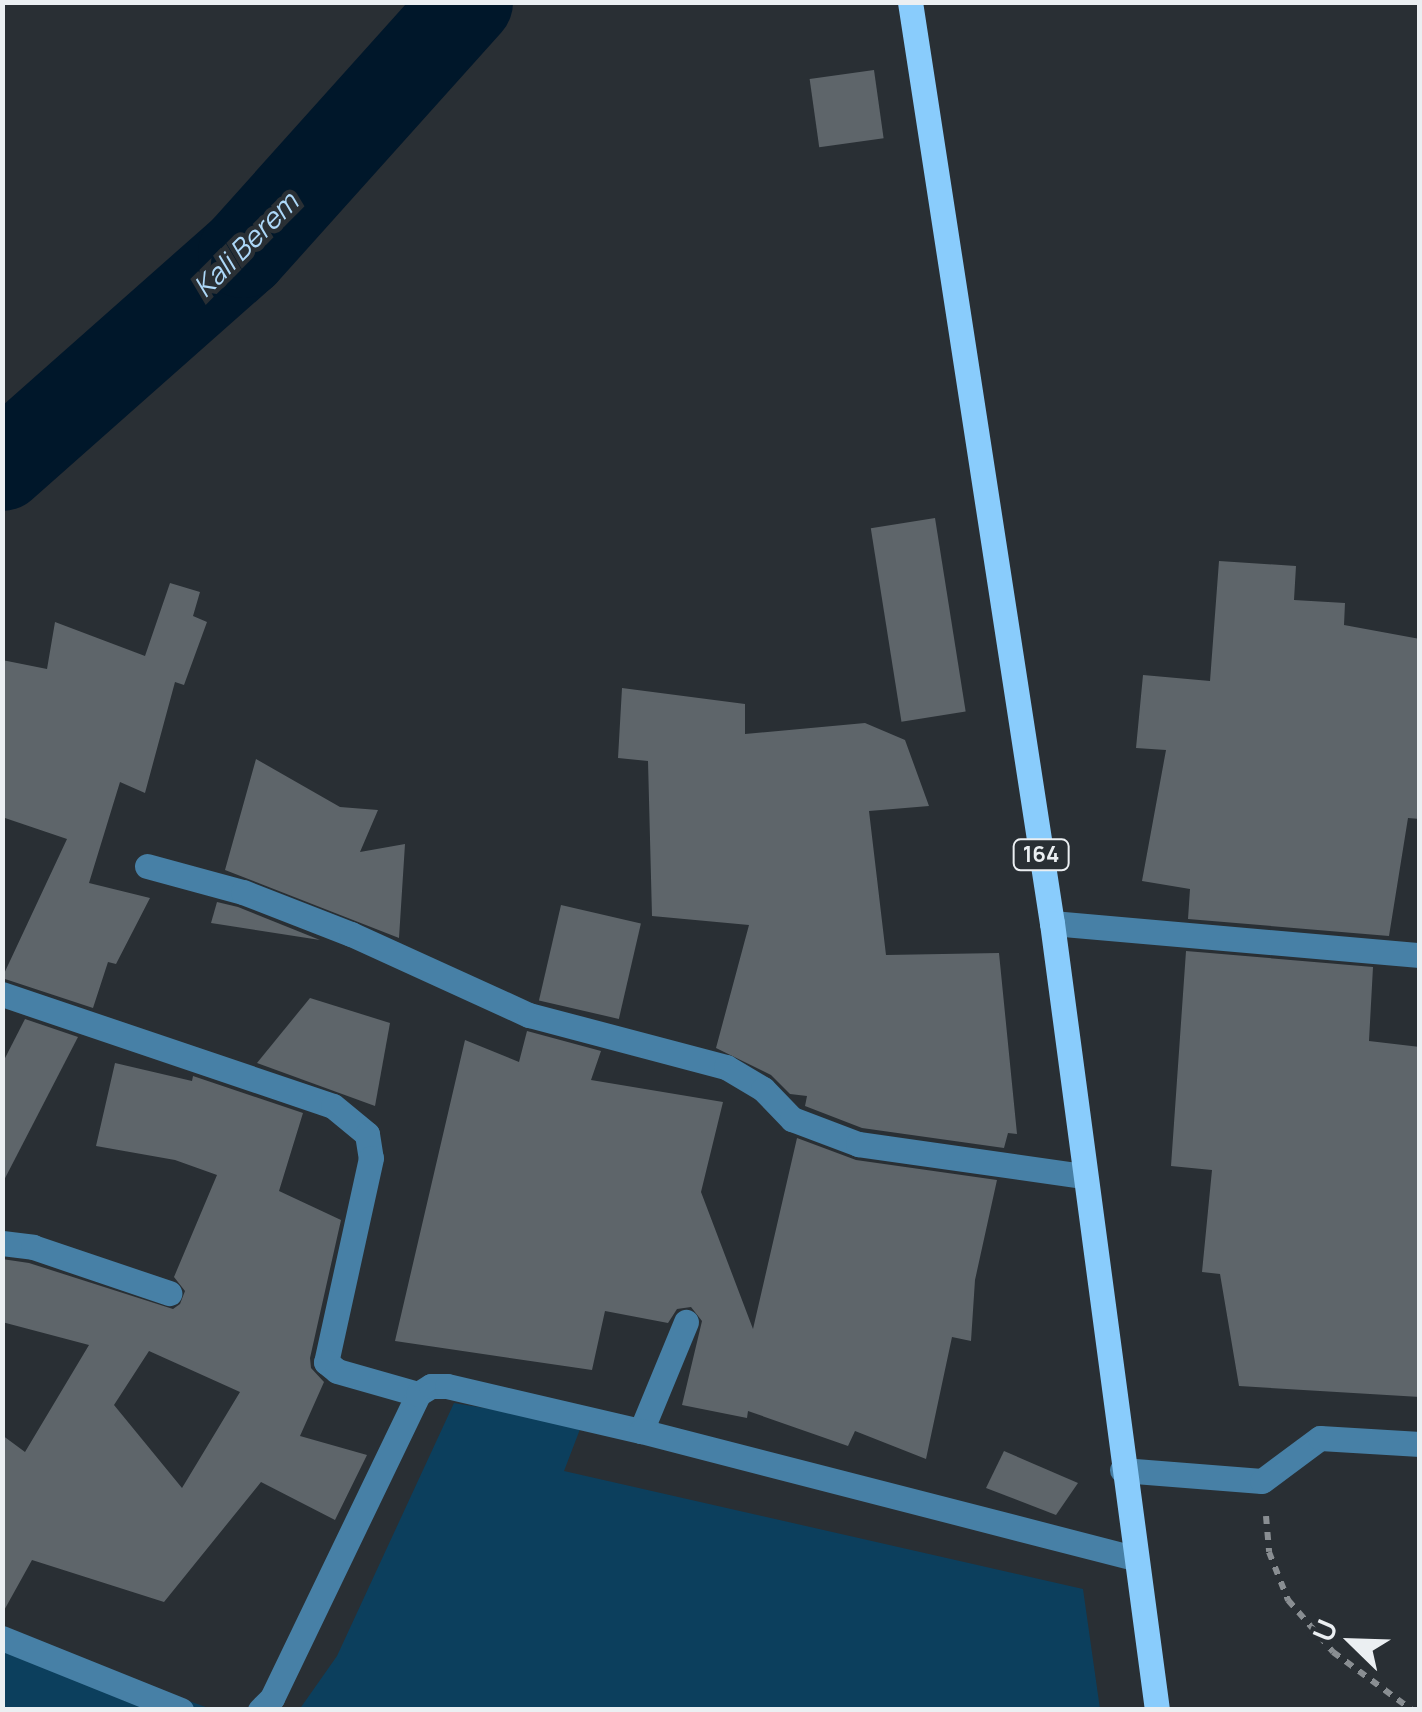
<!DOCTYPE html>
<style>
body{margin:0}
#map{position:relative;width:1422px;height:1712px;overflow:hidden;background:#292f34;font-family:Manrope,sans-serif}
div>[style]{position:absolute}
.green>*{inset:0;background:#0c3f5d}
.river>*{height:90px;margin:-45px;padding:0 45px;transform-origin:45px;border-radius:45px;background:#00172a}
.building>*{inset:0;background:#5e656a;transform-origin:0 0}
.path>*{height:6px;margin-top:-3px;transform-origin:0;background:repeating-linear-gradient(90deg,#898e92 0 8px,transparent 0 16px)}
.minor>*{height:25px;margin:-12.5px;padding:0 12.5px;transform-origin:12.5px;border-radius:12.5px;background:#4780a6}
.major>*{height:25px;margin:-12.5px;padding:0 12.5px;transform-origin:12.5px;border-radius:12.5px;background:#89ccfc}
span{translate:-50% -50%;white-space:nowrap;text-align:center;line-height:1.15;-webkit-text-stroke:9px #292f34;paint-order:stroke}
.shield-label span{padding:2px 8px;background:#292f34;border:2px solid;border-radius:8px;-webkit-text-stroke-width:0}
.shield-label{font-size:22px;color:#ebeff2;font-weight:700}
.water-label{font-size:28px;color:#add8f8;font-style:italic}
.frame{position:absolute;inset:0;border:5px solid #ebeff2;pointer-events:none}
.north{position:absolute;left:1302px;top:1592px;width:100px;height:100px;-webkit-text-stroke:8px #292f34;paint-order:stroke;rotate:293deg;font-size:28px;font-weight:700;line-height:40px;text-align:center;color:#ebeff2}
.north::after{content:'';display:block;margin:auto;width:35px;height:45px;background:#ebeff2;clip-path:polygon(50% 0,100% 100%,50% 72%,0 100%)}
</style>
<div id="map">
<div class="green">
<div style="clip-path:polygon(454px 1403px,582px 1424px,564px 1471px,1083px 1589px,1100px 1709px,299px 1710px,337px 1656px)"></div>
<div style="clip-path:polygon(3px 1633px,211px 1709px,3px 1709px)"></div>
</div>
<div class="river">
<div style="left:2px;top:466px;width:322px;rotate:-41.5deg"></div>
<div style="left:243px;top:253px;width:337px;rotate:-48.1deg"></div>
</div>
<div class="building">
<div style="left:874px;top:70px;width:69px;height:65px;rotate:82deg"></div>
<div style="left:935px;top:518px;width:196px;height:65px;rotate:81deg"></div>
<div style="clip-path:polygon(1219px 561px,1296px 566px,1294px 600px,1345px 603px,1344px 625px,1420px 639px,1420px 819px,1408px 818px,1389px 936px,1188px 919px,1190px 889px,1142px 881px,1166px 750px,1136px 748px,1143px 675px,1210px 681px)"></div>
<div style="clip-path:polygon(170px 583px,200px 592px,193px 616px,207px 622px,184px 685px,175px 682px,145px 793px,120px 782px,89px 883px,150px 898px,116px 964px,108px 962px,93px 1008px,2px 978px,67px 839px,2px 817px,2px 660px,47px 669px,55px 622px,145px 656px)"></div>
<div style="clip-path:polygon(622px 688px,745px 704px,745px 734px,865px 723px,905px 740px,929px 806px,869px 811px,886px 955px,999px 953px,1017px 1134px,1008px 1133px,1004px 1148px,862px 1128px,805px 1106px,807px 1096px,790px 1094px,771px 1075px,716px 1048px,749px 925px,652px 916px,648px 761px,618px 758px)"></div>
<div style="clip-path:polygon(256px 759px,340px 807px,378px 810px,360px 852px,405px 844px,399px 938px,225px 870px)"></div>
<div style="clip-path:polygon(217px 902px,238px 907px,320px 940px,211px 923px)"></div>
<div style="left:561px;top:905px;width:82px;height:98px;rotate:13deg"></div>
<div style="clip-path:polygon(1186px 951px,1373px 967px,1369px 1041px,1420px 1047px,1420px 1397px,1239px 1386px,1220px 1274px,1202px 1272px,1212px 1170px,1171px 1166px)"></div>
<div style="clip-path:polygon(310px 998px,390px 1023px,375px 1106px,257px 1063px)"></div>
<div style="clip-path:polygon(25px 1019px,78px 1037px,2px 1184px,2px 1064px)"></div>
<div style="clip-path:polygon(527px 1031px,601px 1051px,591px 1080px,723px 1102px,701px 1192px,753px 1329px,797px 1138px,856px 1160px,997px 1180px,975px 1280px,971px 1341px,952px 1337px,926px 1459px,855px 1431px,848px 1446px,748px 1411px,747px 1418px,682px 1405px,702px 1321px,691px 1307px,677px 1309px,668px 1323px,605px 1311px,592px 1370px,395px 1341px,465px 1040px,519px 1062px)"></div>
<div style="clip-path:polygon(evenodd,115px 1063px,192px 1081px,193px 1076px,303px 1113px,279px 1191px,341px 1220px,310px 1358px,311px 1368px,324px 1382px,300px 1436px,367px 1455px,335px 1520px,261px 1482px,164px 1602px,32px 1560px,2px 1614px,2px 1435px,25px 1452px,89px 1345px,2px 1322px,2px 1259px,29px 1263px,173px 1309px,180px 1304px,185px 1291px,174px 1277px,217px 1175px,175px 1160px,96px 1146px,115px 1063px,149px 1351px,240px 1392px,182px 1488px,114px 1405px,149px 1351px)"></div>
<div style="clip-path:polygon(1004px 1451px,1078px 1483px,1056px 1515px,986px 1488px)"></div>
</div>
<div class="path">
<div style="left:1266px;top:1516px;width:36px;rotate:85deg"></div>
<div style="left:1269px;top:1552px;width:52px;rotate:68.4deg"></div>
<div style="left:1288px;top:1600px;width:69px;rotate:49.1deg"></div>
<div style="left:1333px;top:1652px;width:98px;rotate:36.3deg"></div>
</div>
<div class="minor">
<div style="left:147px;top:866px;width:99px;rotate:15.2deg"></div>
<div style="left:243px;top:892px;width:116px;rotate:21.3deg"></div>
<div style="left:351px;top:934px;width:196px;rotate:24.5deg"></div>
<div style="left:529px;top:1015px;width:204px;rotate:14.8deg"></div>
<div style="left:726px;top:1067px;width:43px;rotate:30.7deg"></div>
<div style="left:763px;top:1089px;width:42px;rotate:46deg"></div>
<div style="left:792px;top:1119px;width:71px;rotate:20.7deg"></div>
<div style="left:858px;top:1144px;width:228px;rotate:8.1deg"></div>
<div style="left:1052px;top:923px;width:369px;rotate:5deg"></div>
<div style="left:2px;top:994px;width:349px;rotate:18.7deg"></div>
<div style="left:333px;top:1106px;width:44px;rotate:39.5deg"></div>
<div style="left:367px;top:1134px;width:24px;rotate:81deg"></div>
<div style="left:371px;top:1158px;width:209px;rotate:102.4deg"></div>
<div style="left:326px;top:1362px;width:14px;rotate:39deg"></div>
<div style="left:337px;top:1371px;width:84px;rotate:15.9deg"></div>
<div style="left:2px;top:1243px;width:31px;rotate:7deg"></div>
<div style="left:33px;top:1247px;width:144px;rotate:18.7deg"></div>
<div style="left:641px;top:1431px;width:118px;rotate:-67.6deg"></div>
<div style="left:1122px;top:1470px;width:140px;rotate:4.5deg"></div>
<div style="left:1262px;top:1481px;width:72px;rotate:-36.6deg"></div>
<div style="left:1320px;top:1438px;width:100px;rotate:3.4deg"></div>
<div style="left:2px;top:1638px;width:193px;rotate:21.9deg"></div>
<div style="left:260px;top:1710px;width:17px;rotate:-45deg"></div>
<div style="left:272px;top:1698px;width:337px;rotate:-64.3deg"></div>
<div style="left:418px;top:1394px;width:15px;rotate:-32deg"></div>
<div style="left:431px;top:1386px;width:16px"></div>
<div style="left:447px;top:1386px;width:199px;rotate:13.1deg"></div>
<div style="left:641px;top:1431px;width:509px;rotate:14.45deg"></div>
</div>
<div class="major">
<div style="left:910px;top:2px;width:932px;rotate:81.24deg"></div>
<div style="left:1052px;top:923px;width:794px;rotate:82.4deg"></div>
</div>
<div class="shield-label">
<span style="left:1041px;top:855px">164</span>
</div>
<div class="water-label">
<span style="left:245px;top:244px;rotate:-45deg">Kali Berem</span>
</div>
<div class="frame"></div>
<div class="north">U</div>
</div>
